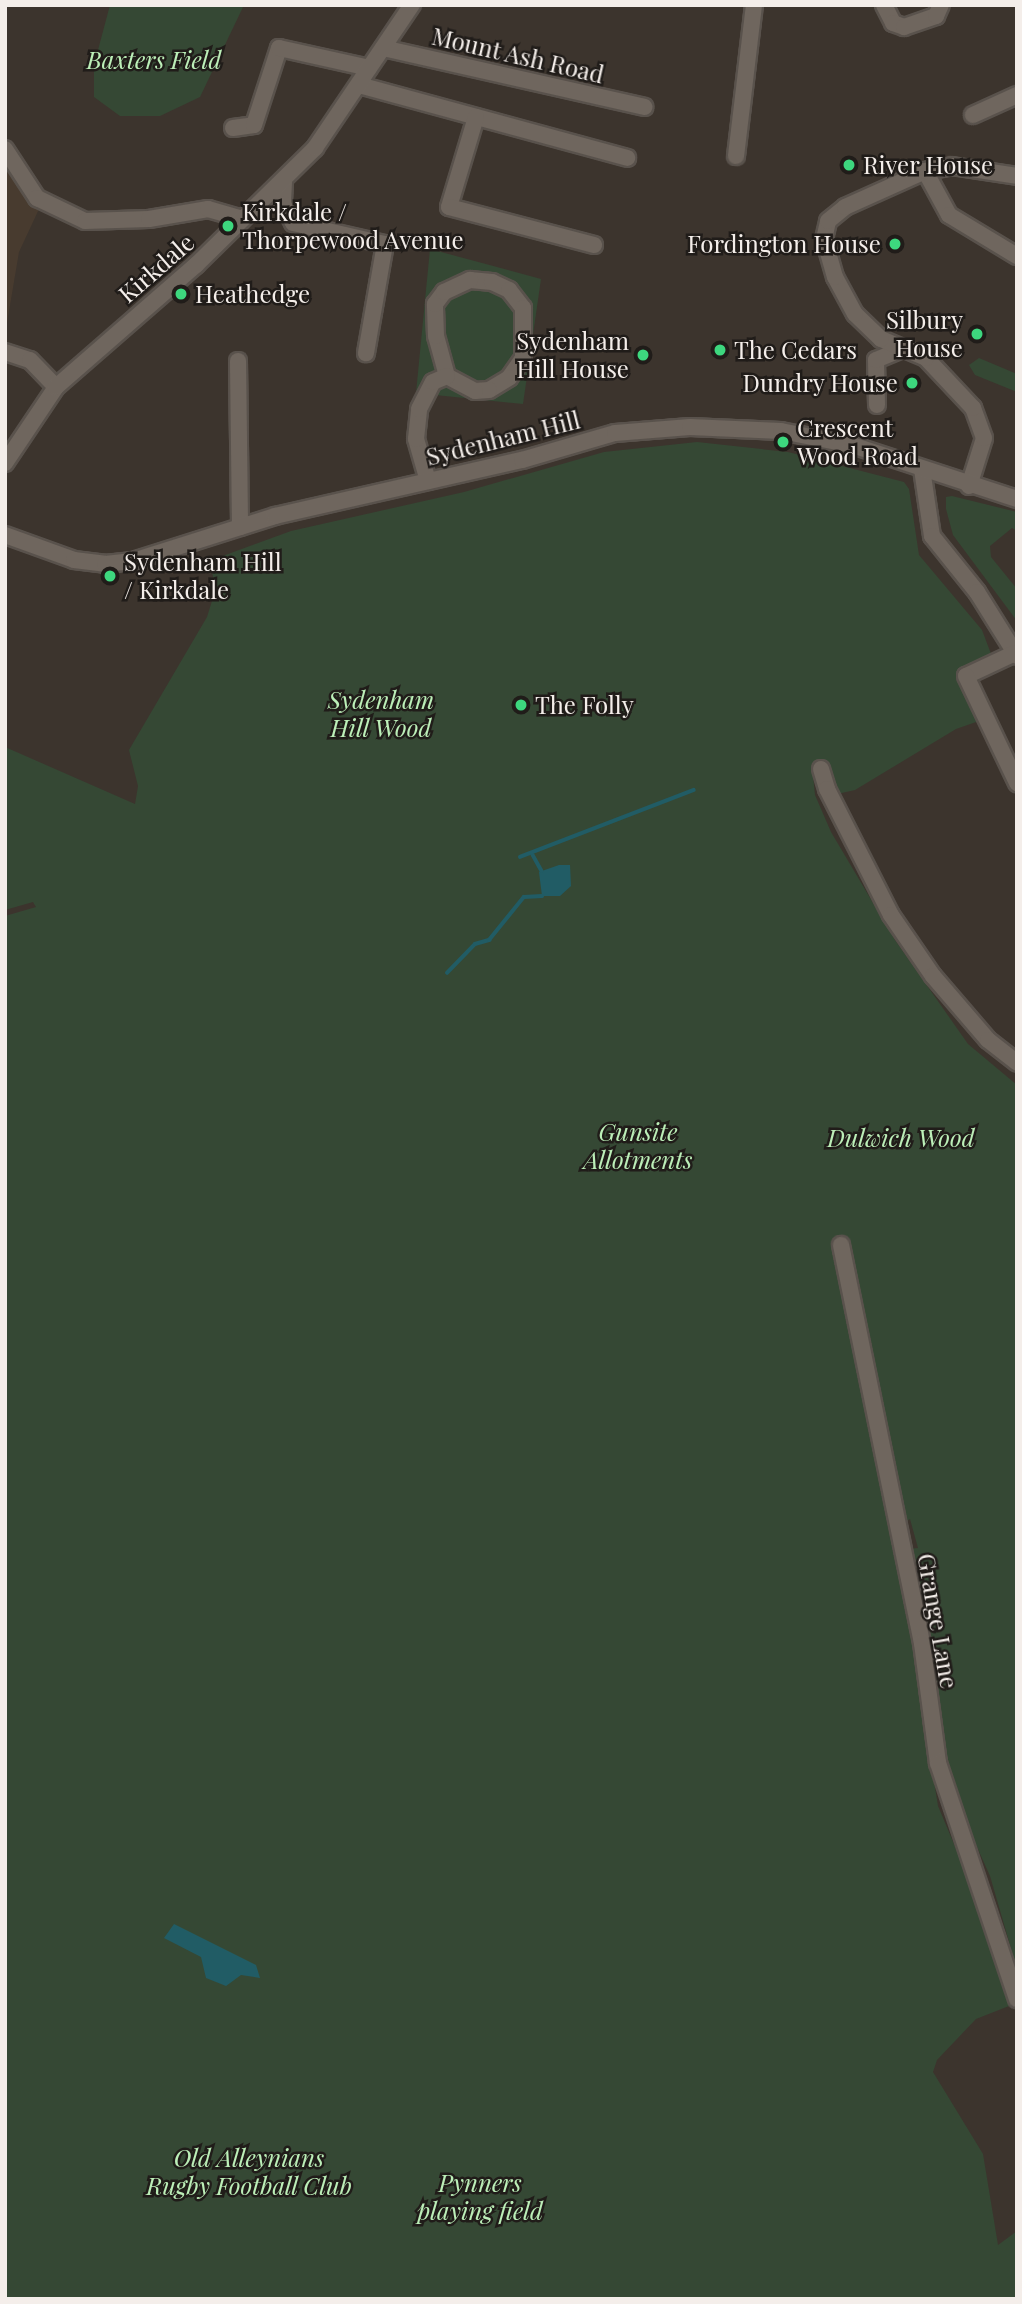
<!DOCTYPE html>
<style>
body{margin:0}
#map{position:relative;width:1022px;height:2304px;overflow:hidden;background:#3c342d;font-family:"Playfair Display",serif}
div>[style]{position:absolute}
.built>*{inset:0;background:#483b2f}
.green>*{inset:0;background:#354834}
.water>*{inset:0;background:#215c65}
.stream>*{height:3.5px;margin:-1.75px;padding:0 1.75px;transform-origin:1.75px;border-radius:1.75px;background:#215c65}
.roads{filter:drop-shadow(2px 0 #59524c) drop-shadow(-2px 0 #59524c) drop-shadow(0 2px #59524c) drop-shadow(0 -2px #59524c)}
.minor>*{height:16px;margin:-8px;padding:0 8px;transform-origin:8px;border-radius:8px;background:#6f665e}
.dots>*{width:19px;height:19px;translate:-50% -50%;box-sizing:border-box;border:4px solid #201c19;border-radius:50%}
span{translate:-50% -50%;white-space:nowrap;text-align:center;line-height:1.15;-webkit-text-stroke:5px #201c19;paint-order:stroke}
.street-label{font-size:24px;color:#f4eeea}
.park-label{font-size:24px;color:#bcefb8;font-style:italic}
.poi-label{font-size:24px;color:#f4eeea}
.left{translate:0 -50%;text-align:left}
.right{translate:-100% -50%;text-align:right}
.frame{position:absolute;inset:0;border:7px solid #f4eeea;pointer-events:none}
</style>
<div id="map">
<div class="built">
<div style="clip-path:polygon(5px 165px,39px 209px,19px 252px,5px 335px)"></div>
</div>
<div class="green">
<div style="clip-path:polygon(110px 5px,244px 5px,200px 97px,160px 116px,120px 116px,94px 97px,94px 65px)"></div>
<div style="clip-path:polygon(430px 249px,541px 279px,523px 404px,416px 393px)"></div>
<div style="clip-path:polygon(979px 358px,1017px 374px,1017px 392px,975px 375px,969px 365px)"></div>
<div style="clip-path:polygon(697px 442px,788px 452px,904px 482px,909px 489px,919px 555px,982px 630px,993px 659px,956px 674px,979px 721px,956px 729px,855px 790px,837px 794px,828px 767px,813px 775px,815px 795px,831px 832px,895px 940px,968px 1044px,1017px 1085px,1017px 1969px,990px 1876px,960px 1809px,943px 1755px,932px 1655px,908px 1549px,918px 1548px,910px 1519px,898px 1527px,897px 1549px,938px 1806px,978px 1901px,1009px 2006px,976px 2019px,937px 2060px,933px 2072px,983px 2154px,998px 2245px,1017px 2231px,1017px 2299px,5px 2299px,5px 916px,36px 907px,33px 902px,5px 910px,5px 747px,135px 804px,138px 786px,129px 750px,207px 617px,216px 588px,209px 561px,291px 531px,464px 492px,604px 452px)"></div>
<div style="clip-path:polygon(952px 496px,1017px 512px,1017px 531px,1012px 528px,990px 546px,991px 557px,1017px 589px,1017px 621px,953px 535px,946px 509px,946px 497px)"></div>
</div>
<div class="water">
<div style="clip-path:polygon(559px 865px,570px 865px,571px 886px,560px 896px,542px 896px,539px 872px)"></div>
<div style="clip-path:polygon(174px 1924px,256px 1965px,260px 1978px,241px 1975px,226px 1986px,206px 1978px,201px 1957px,164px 1938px)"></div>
</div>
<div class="stream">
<div style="left:533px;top:855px;width:18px;rotate:61deg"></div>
<div style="left:520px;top:857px;width:186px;rotate:-21.1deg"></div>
<div style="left:447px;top:973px;width:40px;rotate:-46deg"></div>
<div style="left:475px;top:944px;width:15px;rotate:-16deg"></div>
<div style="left:489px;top:940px;width:55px;rotate:-50.9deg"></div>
<div style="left:524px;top:897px;width:18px;rotate:-3deg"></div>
</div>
<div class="roads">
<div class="minor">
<div style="left:884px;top:5px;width:20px;rotate:63deg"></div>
<div style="left:893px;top:23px;width:12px;rotate:20deg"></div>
<div style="left:904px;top:27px;width:34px;rotate:-19deg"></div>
<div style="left:936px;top:16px;width:12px;rotate:-66deg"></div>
<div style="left:383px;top:48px;width:268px;rotate:12.7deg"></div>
<div style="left:359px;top:85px;width:278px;rotate:15.2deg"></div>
<div style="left:973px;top:115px;width:48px;rotate:-24.4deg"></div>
<div style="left:476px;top:117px;width:94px;rotate:106.7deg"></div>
<div style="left:449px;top:207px;width:150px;rotate:14.7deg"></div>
<div style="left:233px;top:128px;width:21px;rotate:-8deg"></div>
<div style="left:254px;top:125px;width:81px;rotate:-72deg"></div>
<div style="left:279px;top:48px;width:92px;rotate:12.5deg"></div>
<div style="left:5px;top:149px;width:59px;rotate:56.9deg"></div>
<div style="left:37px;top:198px;width:53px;rotate:25.6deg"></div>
<div style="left:85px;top:221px;width:64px;rotate:-1.8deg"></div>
<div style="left:149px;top:219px;width:60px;rotate:-9.6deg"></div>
<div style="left:208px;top:209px;width:35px;rotate:16deg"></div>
<div style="left:736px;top:156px;width:152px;rotate:-83.2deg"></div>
<div style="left:925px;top:171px;width:50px;rotate:61.4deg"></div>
<div style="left:949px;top:215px;width:79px;rotate:31.1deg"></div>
<div style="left:284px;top:182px;width:22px;rotate:93deg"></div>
<div style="left:283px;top:204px;width:21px;rotate:62deg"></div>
<div style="left:293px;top:223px;width:94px;rotate:12.9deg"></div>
<div style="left:385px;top:244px;width:111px;rotate:99.9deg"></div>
<div style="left:470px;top:280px;width:22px;rotate:5deg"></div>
<div style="left:492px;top:282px;width:19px;rotate:25deg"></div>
<div style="left:509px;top:290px;width:23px;rotate:52deg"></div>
<div style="left:523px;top:308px;width:50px;rotate:90deg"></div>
<div style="left:523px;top:358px;width:24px;rotate:125deg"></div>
<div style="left:509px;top:378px;width:23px;rotate:149deg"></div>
<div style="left:489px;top:390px;width:14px;rotate:176deg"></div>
<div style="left:475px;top:391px;width:32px;rotate:-152deg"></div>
<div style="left:447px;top:376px;width:41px;rotate:-105.4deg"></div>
<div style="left:436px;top:336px;width:32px;rotate:-92deg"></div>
<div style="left:435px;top:304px;width:15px;rotate:-53deg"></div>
<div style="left:444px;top:292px;width:29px;rotate:-25deg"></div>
<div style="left:5px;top:352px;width:26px;rotate:18deg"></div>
<div style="left:30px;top:360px;width:37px;rotate:46deg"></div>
<div style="left:238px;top:361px;width:166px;rotate:89.3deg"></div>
<div style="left:877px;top:405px;width:45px;rotate:-91.3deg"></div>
<div style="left:876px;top:360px;width:28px;rotate:-23deg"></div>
<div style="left:5px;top:463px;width:92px;rotate:-56.1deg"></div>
<div style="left:56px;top:387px;width:186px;rotate:-41.1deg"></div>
<div style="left:196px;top:265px;width:167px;rotate:-44.5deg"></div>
<div style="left:315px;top:148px;width:173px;rotate:-55.9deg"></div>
<div style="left:922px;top:469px;width:68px;rotate:81.5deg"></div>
<div style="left:932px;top:536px;width:72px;rotate:51.2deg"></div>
<div style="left:977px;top:592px;width:75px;rotate:58deg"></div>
<div style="left:428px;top:481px;width:44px;rotate:-105.9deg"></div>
<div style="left:416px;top:439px;width:30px;rotate:-84deg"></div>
<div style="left:419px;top:409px;width:30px;rotate:-63deg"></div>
<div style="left:433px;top:382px;width:15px;rotate:-23deg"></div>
<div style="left:969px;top:486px;width:50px;rotate:-72.6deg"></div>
<div style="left:984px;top:438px;width:32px;rotate:-110deg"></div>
<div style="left:973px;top:408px;width:69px;rotate:-133.2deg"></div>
<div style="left:926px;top:358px;width:49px;rotate:-157.1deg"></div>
<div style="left:881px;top:339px;width:36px;rotate:-136deg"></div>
<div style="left:855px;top:314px;width:42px;rotate:-118.4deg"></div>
<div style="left:835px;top:277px;width:40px;rotate:-106deg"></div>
<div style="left:824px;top:239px;width:18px;rotate:-77deg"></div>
<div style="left:828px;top:221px;width:22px;rotate:-39deg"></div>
<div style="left:845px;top:207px;width:88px;rotate:-24.2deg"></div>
<div style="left:925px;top:171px;width:27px;rotate:-10deg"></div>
<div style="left:952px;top:166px;width:66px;rotate:8.7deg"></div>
<div style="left:5px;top:535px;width:73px;rotate:19.9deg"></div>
<div style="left:74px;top:560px;width:31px;rotate:7deg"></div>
<div style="left:105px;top:564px;width:28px;rotate:-6deg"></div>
<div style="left:133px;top:561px;width:149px;rotate:-17.6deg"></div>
<div style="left:275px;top:516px;width:253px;rotate:-12.8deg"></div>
<div style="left:522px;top:460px;width:97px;rotate:-16.2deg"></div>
<div style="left:615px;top:433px;width:75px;rotate:-4.6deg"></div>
<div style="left:690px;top:427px;width:91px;rotate:2.5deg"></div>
<div style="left:781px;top:431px;width:72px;rotate:11.2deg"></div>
<div style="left:852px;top:445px;width:174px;rotate:18.1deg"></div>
<div style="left:1015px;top:653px;width:54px;rotate:154.9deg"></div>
<div style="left:966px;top:676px;width:119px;rotate:64.5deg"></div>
<div style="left:821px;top:769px;width:21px;rotate:73deg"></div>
<div style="left:827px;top:789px;width:141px;rotate:63.1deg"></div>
<div style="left:891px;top:915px;width:74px;rotate:55.5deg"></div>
<div style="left:933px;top:976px;width:84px;rotate:49.3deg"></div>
<div style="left:988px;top:1040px;width:37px;rotate:38deg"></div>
<div style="left:841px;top:1245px;width:406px;rotate:78.5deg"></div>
<div style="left:922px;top:1643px;width:121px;rotate:82.4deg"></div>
<div style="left:938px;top:1763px;width:249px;rotate:71.5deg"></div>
</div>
</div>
<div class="dots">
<div style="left:849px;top:165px;background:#3dd77e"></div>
<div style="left:228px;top:226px;background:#3dd77e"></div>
<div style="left:895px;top:244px;background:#3dd77e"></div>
<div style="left:181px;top:294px;background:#3dd77e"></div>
<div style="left:977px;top:334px;background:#3dd77e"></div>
<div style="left:720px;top:350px;background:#3dd77e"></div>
<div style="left:643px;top:355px;background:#3dd77e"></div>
<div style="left:912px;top:383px;background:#3dd77e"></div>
<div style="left:783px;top:442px;background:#3dd77e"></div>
<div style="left:110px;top:576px;background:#3dd77e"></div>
<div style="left:521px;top:705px;background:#3dd77e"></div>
</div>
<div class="street-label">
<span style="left:518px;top:55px;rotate:13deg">Mount Ash Road</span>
<span style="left:156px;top:268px;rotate:-41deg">Kirkdale</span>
<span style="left:503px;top:438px;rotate:-14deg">Sydenham Hill</span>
<span style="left:938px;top:1621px;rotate:80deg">Grange Lane</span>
</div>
<div class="park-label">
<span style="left:154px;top:60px">Baxters Field</span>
<span style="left:381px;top:714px">Sydenham<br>Hill Wood</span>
<span style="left:638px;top:1146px">Gunsite<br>Allotments</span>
<span style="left:901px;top:1138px">Dulwich Wood</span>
<span style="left:249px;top:2172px">Old Alleynians<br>Rugby Football Club</span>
<span style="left:480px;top:2197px">Pynners<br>playing field</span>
</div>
<div class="poi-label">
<span class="left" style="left:863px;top:165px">River House</span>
<span class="left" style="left:242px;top:226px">Kirkdale /<br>Thorpewood Avenue</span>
<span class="right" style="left:881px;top:244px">Fordington House</span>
<span class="left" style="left:195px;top:294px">Heathedge</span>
<span class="right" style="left:963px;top:334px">Silbury<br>House</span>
<span class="right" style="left:629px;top:355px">Sydenham<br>Hill House</span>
<span class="left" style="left:734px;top:350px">The Cedars</span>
<span class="right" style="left:898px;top:383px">Dundry House</span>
<span class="left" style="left:797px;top:442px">Crescent<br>Wood Road</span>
<span class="left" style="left:124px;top:576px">Sydenham Hill<br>/ Kirkdale</span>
<span class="left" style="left:535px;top:705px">The Folly</span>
</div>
<div class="frame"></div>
</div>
